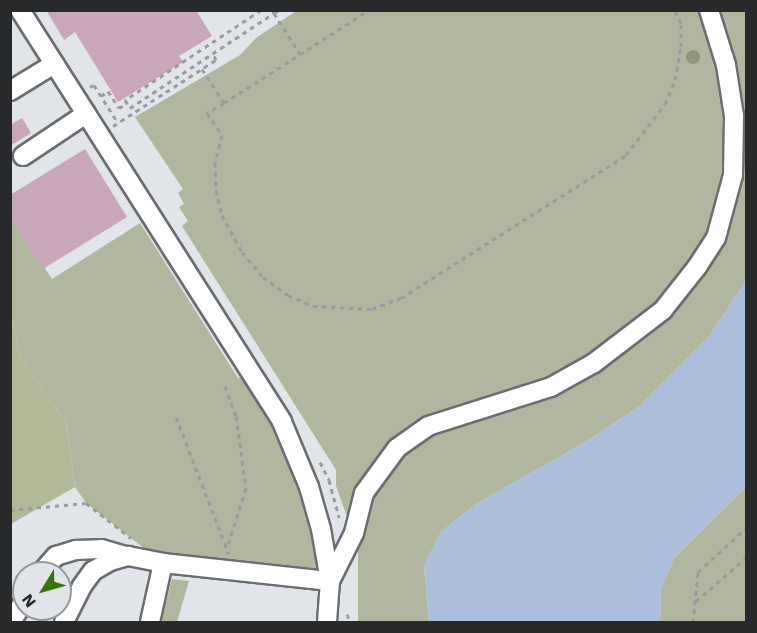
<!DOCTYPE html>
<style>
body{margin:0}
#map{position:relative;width:757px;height:633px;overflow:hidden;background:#e1e4e8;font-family:"Work Sans",sans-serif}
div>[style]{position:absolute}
.green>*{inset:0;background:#b1b79e}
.forest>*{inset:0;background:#b2b998}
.water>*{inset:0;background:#abbedc}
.building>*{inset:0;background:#c9a6b9}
.path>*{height:3px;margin-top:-1.5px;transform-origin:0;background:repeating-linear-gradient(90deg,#9a9ca0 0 4.5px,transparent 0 9px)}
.roads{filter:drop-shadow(2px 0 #6b6d71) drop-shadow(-2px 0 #6b6d71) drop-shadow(0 2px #6b6d71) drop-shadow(0 -2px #6b6d71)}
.minor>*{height:18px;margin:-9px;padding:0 9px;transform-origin:9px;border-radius:9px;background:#fff}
.trees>*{width:14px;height:14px;margin:-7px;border-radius:50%;background:#8e9579}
span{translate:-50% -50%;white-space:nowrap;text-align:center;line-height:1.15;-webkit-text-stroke:6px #e1e4e8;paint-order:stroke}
.frame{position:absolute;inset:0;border:12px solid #28292b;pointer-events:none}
.north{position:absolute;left:12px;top:561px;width:60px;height:60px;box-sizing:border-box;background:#e1e4e8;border:2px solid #97999c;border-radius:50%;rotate:233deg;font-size:16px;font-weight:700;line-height:24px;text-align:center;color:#28292b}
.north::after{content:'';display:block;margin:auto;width:21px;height:27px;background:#37740a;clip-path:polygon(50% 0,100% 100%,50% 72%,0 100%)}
</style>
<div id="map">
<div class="green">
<div style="clip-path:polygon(296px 11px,746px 11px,746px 281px,708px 338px,640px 406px,584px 443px,476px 504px,441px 532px,424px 566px,429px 622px,358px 622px,358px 547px,336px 486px,336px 470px,182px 226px,188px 221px,179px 207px,184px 204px,178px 193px,183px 189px,135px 117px,240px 55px,256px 38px)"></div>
<div style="clip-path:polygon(10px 217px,52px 279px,140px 223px,238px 378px,252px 375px,282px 422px,330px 581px,163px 563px,86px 503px,75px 487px,66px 422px,21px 359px,11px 314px)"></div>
<div style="clip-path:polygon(746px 487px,746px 622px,660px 622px,661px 589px,674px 558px)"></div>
<div style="clip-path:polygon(172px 579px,189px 581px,177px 622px,161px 622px)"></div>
</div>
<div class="forest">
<div style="clip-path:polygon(11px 314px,21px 359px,66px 422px,75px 487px,11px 524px)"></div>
</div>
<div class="water">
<div style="clip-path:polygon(746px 281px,746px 487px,674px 558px,661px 589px,660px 622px,429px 622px,424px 566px,441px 532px,476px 504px,584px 443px,640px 406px,708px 338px)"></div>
</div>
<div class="building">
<div style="clip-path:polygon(46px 10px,196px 10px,212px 36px,179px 56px,183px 62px,118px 102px,75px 32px,64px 40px)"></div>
<div style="clip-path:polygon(22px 118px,31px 133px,10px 146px,10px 125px)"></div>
<div style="clip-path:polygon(85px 149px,127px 217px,43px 269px,10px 217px,10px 195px)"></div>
</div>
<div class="path">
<div style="left:261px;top:10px;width:163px;rotate:146.5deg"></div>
<div style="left:125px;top:100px;width:9px;rotate:58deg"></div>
<div style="left:130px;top:108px;width:173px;rotate:-33.4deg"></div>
<div style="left:274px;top:13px;width:3px;rotate:-108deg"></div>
<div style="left:279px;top:10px;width:6px;rotate:149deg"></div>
<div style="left:274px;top:13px;width:49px;rotate:57.6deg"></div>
<div style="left:202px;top:69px;width:40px;rotate:57.1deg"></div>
<div style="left:224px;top:103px;width:172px;rotate:-32.7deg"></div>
<div style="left:90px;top:87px;width:4px;rotate:-27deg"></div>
<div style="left:94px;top:85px;width:45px;rotate:57.7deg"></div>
<div style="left:101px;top:96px;width:9px;rotate:-36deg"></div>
<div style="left:108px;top:91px;width:20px;rotate:57deg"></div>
<div style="left:119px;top:108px;width:9px;rotate:-32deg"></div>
<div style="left:224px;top:103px;width:20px;rotate:150deg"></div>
<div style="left:207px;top:113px;width:27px;rotate:56deg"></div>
<div style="left:222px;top:135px;width:29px;rotate:104deg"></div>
<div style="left:215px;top:163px;width:27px;rotate:88deg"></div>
<div style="left:216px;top:190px;width:26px;rotate:77deg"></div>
<div style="left:222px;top:215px;width:42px;rotate:61.6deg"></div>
<div style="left:242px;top:252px;width:33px;rotate:50deg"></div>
<div style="left:263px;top:277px;width:31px;rotate:36deg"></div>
<div style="left:288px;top:295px;width:27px;rotate:24deg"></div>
<div style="left:313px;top:306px;width:59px;rotate:2.9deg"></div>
<div style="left:372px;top:309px;width:31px;rotate:-21deg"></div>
<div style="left:401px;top:298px;width:267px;rotate:-32.4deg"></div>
<div style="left:626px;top:155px;width:64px;rotate:-52.6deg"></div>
<div style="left:665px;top:104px;width:26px;rotate:-67deg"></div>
<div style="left:675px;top:80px;width:34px;rotate:-80deg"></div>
<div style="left:681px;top:47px;width:24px;rotate:-90deg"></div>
<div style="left:681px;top:23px;width:14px;rotate:-115deg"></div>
<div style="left:113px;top:126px;width:122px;rotate:-32.7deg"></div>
<div style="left:216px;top:60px;width:8px;rotate:-113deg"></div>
<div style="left:225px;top:386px;width:32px;rotate:70deg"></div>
<div style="left:236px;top:416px;width:73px;rotate:82.1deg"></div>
<div style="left:246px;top:488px;width:60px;rotate:107.5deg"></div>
<div style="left:176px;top:417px;width:147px;rotate:68.9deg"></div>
<div style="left:320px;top:462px;width:20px;rotate:63deg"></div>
<div style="left:329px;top:480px;width:39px;rotate:75deg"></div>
<div style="left:10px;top:510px;width:76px;rotate:-5.3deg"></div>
<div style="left:86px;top:503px;width:57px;rotate:37.9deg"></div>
<div style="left:696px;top:601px;width:66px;rotate:-40.7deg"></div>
<div style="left:347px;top:614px;width:9px;rotate:69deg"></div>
<div style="left:693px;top:622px;width:50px;rotate:-84.3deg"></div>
<div style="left:698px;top:572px;width:65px;rotate:-42.5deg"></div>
</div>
<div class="roads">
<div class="minor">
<div style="left:20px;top:10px;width:488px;rotate:57.5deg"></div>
<div style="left:282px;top:422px;width:70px;rotate:67.4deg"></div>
<div style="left:309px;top:487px;width:44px;rotate:74.1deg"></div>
<div style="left:321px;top:529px;width:53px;rotate:80.2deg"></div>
<div style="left:330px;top:581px;width:41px;rotate:94.2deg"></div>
<div style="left:10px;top:91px;width:52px;rotate:-31.5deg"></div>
<div style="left:23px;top:156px;width:76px;rotate:-33.7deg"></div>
<div style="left:41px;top:573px;width:23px;rotate:-49deg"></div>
<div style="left:56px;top:556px;width:21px;rotate:-17deg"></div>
<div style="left:76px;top:550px;width:25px;rotate:-2deg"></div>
<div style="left:101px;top:549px;width:26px;rotate:16deg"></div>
<div style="left:330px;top:581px;width:54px;rotate:-63.4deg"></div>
<div style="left:354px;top:533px;width:41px;rotate:-76deg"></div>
<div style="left:364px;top:493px;width:56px;rotate:-53.7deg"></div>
<div style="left:397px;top:448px;width:38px;rotate:-35deg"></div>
<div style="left:428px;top:426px;width:129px;rotate:-17.6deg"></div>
<div style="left:551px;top:387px;width:49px;rotate:-29.2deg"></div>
<div style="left:594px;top:363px;width:87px;rotate:-37.5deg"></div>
<div style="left:663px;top:310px;width:55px;rotate:-51.7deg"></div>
<div style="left:697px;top:267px;width:35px;rotate:-57deg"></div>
<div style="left:716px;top:238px;width:65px;rotate:-74.9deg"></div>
<div style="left:733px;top:175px;width:59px;rotate:-89deg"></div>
<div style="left:734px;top:116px;width:52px;rotate:-98.9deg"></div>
<div style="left:726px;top:65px;width:58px;rotate:-107.2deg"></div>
<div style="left:11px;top:622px;width:25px;rotate:-58deg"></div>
<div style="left:64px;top:622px;width:40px;rotate:-63.4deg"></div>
<div style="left:82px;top:586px;width:19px;rotate:-54deg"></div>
<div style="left:93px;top:571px;width:20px;rotate:-30deg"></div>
<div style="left:110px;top:561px;width:19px;rotate:-16deg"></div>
<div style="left:128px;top:556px;width:36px;rotate:11deg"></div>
<div style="left:150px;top:622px;width:60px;rotate:-77.6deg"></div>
<div style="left:163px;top:563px;width:168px;rotate:6.2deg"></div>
</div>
</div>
<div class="trees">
<div style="left:693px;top:57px"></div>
</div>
<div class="frame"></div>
<div class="north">N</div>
</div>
